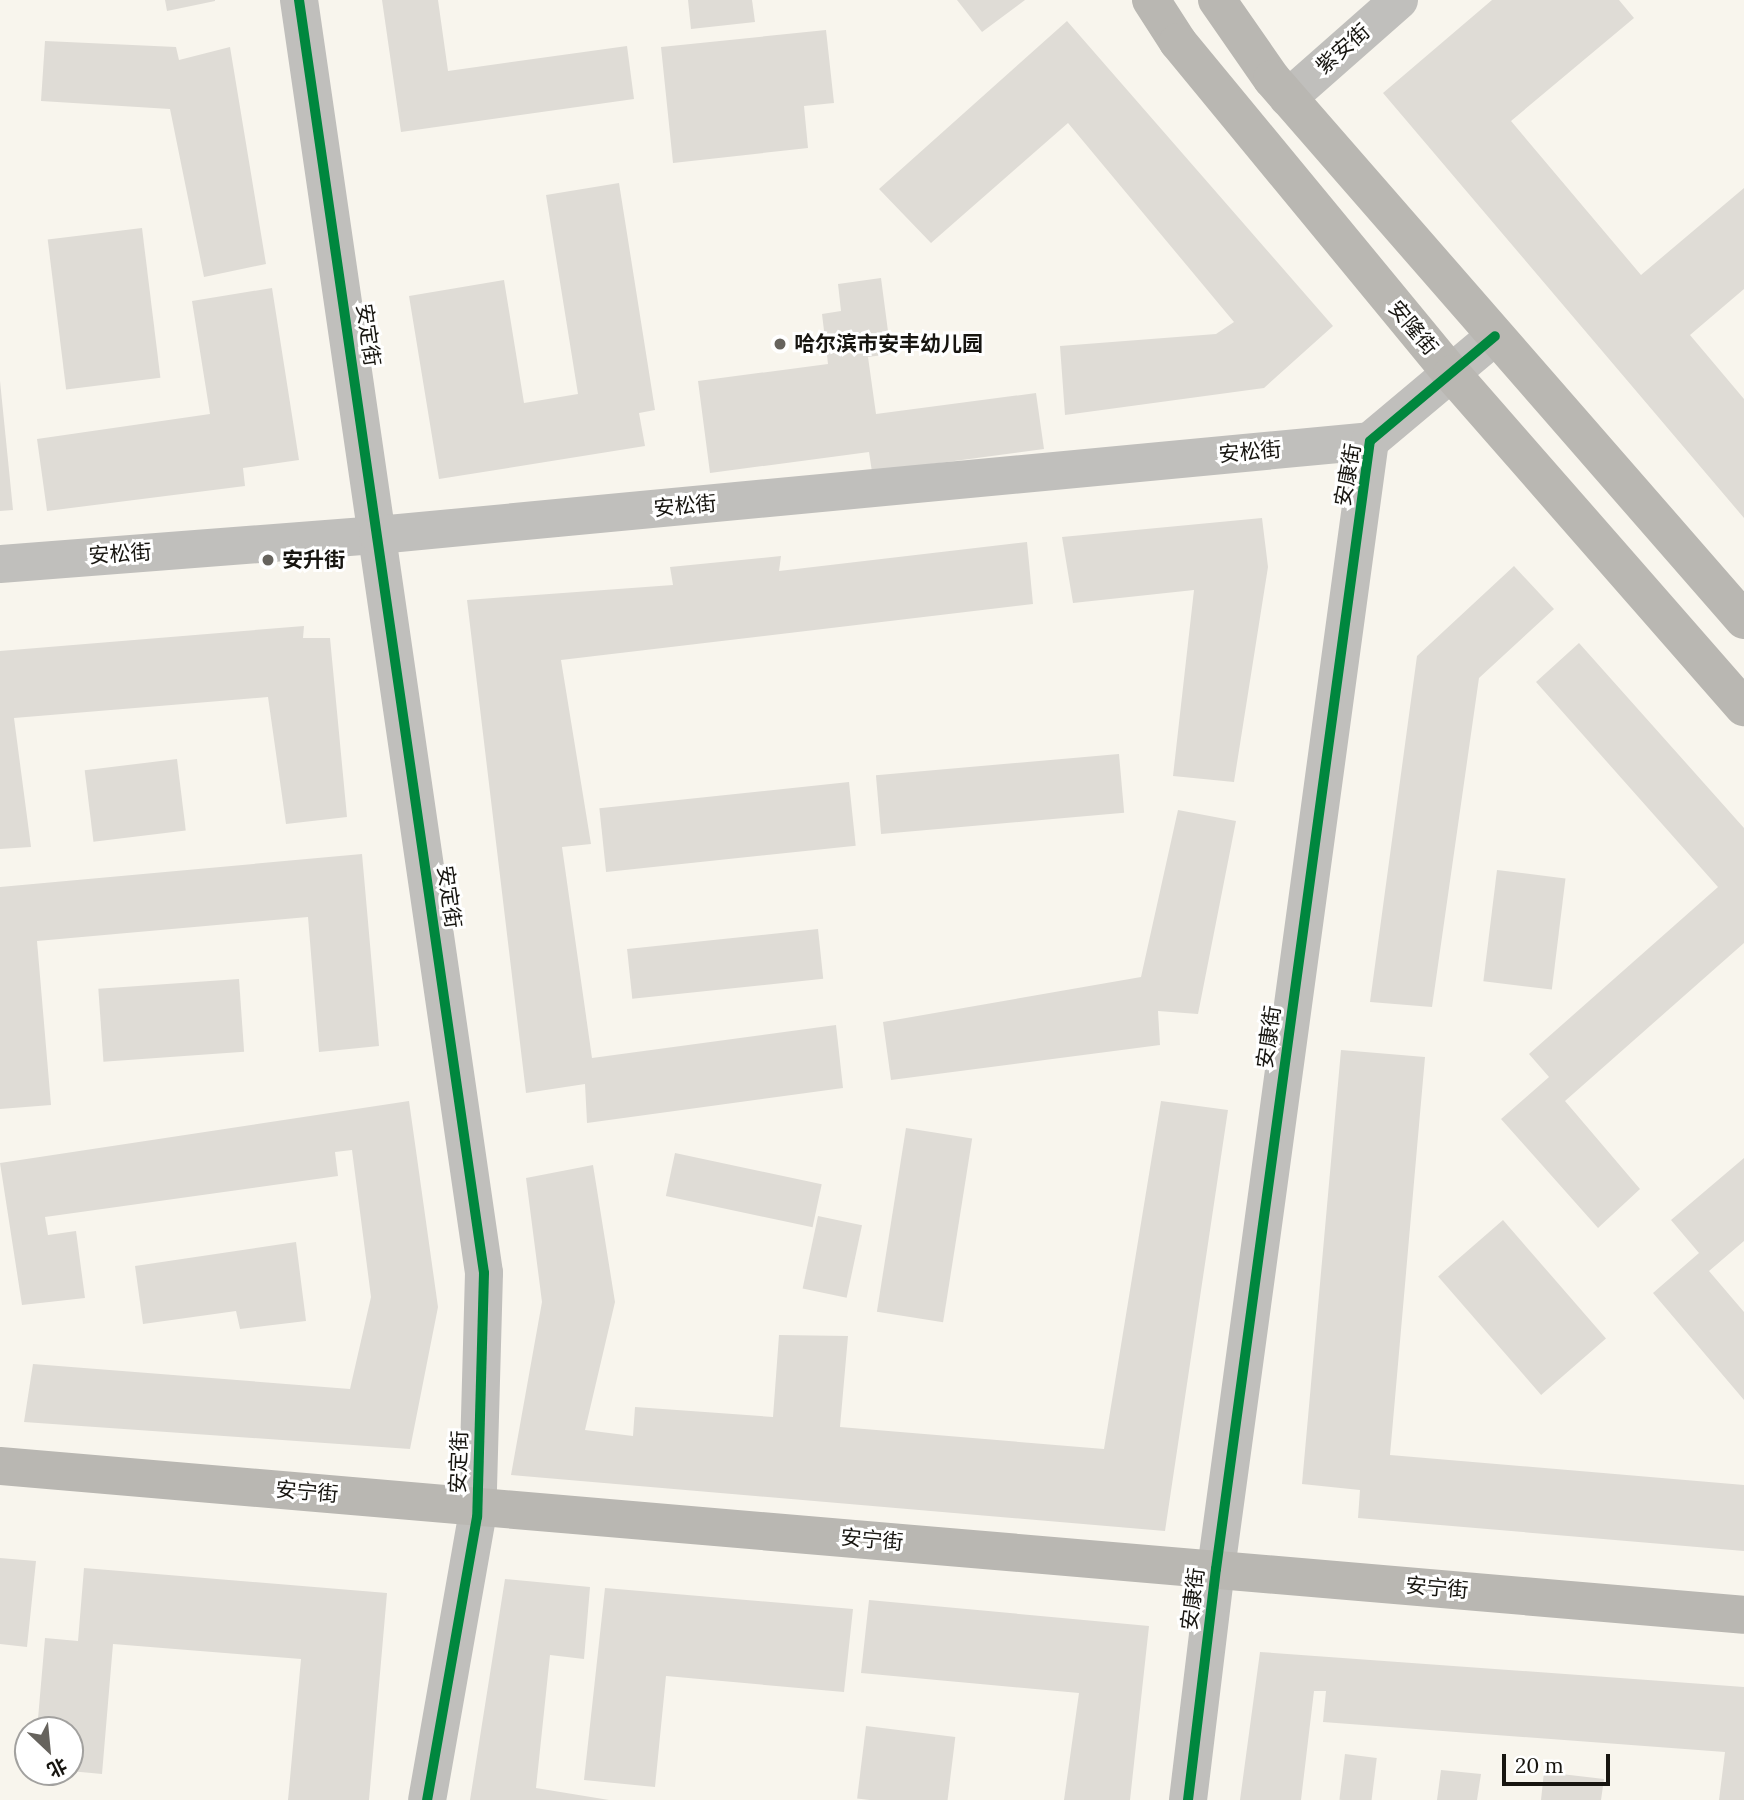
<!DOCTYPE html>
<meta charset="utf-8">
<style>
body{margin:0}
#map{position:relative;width:1744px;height:1800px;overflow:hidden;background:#f8f5ed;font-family:Lora,"Noto Sans SC",serif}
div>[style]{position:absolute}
.building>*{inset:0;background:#dfdcd6;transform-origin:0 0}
.minor>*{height:38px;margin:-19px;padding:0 19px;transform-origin:19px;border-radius:19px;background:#c0bfbc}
.major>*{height:38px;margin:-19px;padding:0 19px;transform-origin:19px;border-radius:19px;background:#b9b7b2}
.cycleway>*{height:10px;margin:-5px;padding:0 5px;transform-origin:5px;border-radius:5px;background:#00873e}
.dots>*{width:19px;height:19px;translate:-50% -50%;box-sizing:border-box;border:4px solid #fff;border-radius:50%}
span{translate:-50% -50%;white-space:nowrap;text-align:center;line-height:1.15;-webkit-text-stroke:6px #fff;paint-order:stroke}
.street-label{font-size:21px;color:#171510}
.poi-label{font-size:21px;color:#171510;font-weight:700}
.left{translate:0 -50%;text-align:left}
.north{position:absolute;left:14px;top:1716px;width:70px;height:70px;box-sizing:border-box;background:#fff;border:2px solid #a2a19f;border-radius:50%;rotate:154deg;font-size:19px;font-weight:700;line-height:28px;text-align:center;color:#171510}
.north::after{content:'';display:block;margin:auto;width:24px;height:32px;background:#66635d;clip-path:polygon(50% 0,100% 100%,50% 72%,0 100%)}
.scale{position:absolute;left:1502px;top:1754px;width:108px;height:32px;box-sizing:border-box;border:4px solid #171510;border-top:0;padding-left:9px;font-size:21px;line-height:24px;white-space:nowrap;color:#171510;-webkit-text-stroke:5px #fff;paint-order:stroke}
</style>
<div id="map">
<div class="building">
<div style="clip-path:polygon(165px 0,215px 0,215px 1px,167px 11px)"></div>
<div style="clip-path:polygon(382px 0,438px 0,448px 71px,627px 46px,634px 99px,401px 132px)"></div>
<div style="clip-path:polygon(688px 0,752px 0,755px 22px,691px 29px)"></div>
<div style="clip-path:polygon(957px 0,1025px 0,982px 32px)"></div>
<div style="clip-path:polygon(1492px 0,1619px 0,1634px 18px,1511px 121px,1641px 275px,1744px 188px,1744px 289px,1690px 335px,1744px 399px,1744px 518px,1383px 93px)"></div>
<div style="clip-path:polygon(1067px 21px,1333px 326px,1264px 388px,1065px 415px,1060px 346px,1216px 334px,1234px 322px,1068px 123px,931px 243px,879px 189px)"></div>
<div style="clip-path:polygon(826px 30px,834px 103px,804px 106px,808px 148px,673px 163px,661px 47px)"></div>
<div style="clip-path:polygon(45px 41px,176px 47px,179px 60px,230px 47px,266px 264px,204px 277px,170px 109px,41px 101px)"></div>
<div style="clip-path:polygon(619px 183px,655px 410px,639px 413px,645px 446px,439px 479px,409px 296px,504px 280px,524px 403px,578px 394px,546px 195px)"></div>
<div style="left:142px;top:228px;width:151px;height:95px;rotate:83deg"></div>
<div style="clip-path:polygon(881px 278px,891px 354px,868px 357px,876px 414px,1036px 393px,1044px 449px,872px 472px,869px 452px,710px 473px,698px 381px,828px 364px,822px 314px,841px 311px,838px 284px)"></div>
<div style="clip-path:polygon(272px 288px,299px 460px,243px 468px,245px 486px,47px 511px,37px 439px,210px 414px,192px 301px)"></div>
<div style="clip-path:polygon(0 381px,13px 510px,0 511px)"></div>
<div style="clip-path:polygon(1262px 518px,1268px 567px,1234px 782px,1173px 776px,1194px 590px,1073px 603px,1062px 537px)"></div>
<div style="clip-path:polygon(1027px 542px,1033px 604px,561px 660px,591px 844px,562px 847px,592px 1058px,836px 1025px,843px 1088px,587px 1123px,585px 1084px,526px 1093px,467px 600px,673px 585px,670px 567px,781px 556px,779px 571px)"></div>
<div style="clip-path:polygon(1514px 566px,1554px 609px,1479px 678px,1432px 1007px,1370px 1002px,1417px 656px)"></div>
<div style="clip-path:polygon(304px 626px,303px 638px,330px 638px,347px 817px,286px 824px,268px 697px,14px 718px,31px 847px,0 849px,0 651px)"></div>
<div style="clip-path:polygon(1579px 643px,1744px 828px,1744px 943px,1565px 1101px,1640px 1189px,1598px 1228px,1501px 1119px,1549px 1077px,1529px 1054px,1718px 887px,1536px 682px)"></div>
<div style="left:1119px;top:754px;width:59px;height:244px;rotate:85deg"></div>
<div style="left:177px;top:759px;width:72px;height:93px;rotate:83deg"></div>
<div style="left:849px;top:782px;width:64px;height:251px;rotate:84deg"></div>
<div style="clip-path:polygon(1178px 810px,1236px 821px,1198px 1014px,1158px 1011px,1160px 1045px,891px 1080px,883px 1022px,1141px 977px)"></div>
<div style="clip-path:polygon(362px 854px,379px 1046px,319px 1052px,308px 917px,37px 941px,51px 1105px,0 1109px,0 887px)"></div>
<div style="left:1497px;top:870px;width:69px;height:112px;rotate:7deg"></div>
<div style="left:818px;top:929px;width:50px;height:192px;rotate:84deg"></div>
<div style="left:239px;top:979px;width:73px;height:141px;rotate:86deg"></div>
<div style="clip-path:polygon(1341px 1050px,1425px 1057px,1390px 1455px,1744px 1485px,1744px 1551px,1358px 1518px,1360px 1490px,1302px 1484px)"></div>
<div style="clip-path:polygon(409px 1101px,438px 1307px,410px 1449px,24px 1422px,33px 1364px,350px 1389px,371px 1297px,352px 1150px,335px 1152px,338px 1176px,45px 1217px,48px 1235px,76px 1231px,85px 1298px,22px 1305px,0 1163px)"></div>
<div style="clip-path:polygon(1161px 1101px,1228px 1110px,1165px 1531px,511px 1475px,542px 1302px,526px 1178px,593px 1165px,615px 1302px,585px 1430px,633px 1436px,635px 1407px,773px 1417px,779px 1335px,848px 1336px,840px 1427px,1104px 1449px)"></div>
<div style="left:906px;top:1128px;width:67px;height:186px;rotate:9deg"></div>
<div style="left:675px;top:1153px;width:150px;height:44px;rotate:12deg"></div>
<div style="clip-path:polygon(1744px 1158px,1744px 1241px,1709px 1271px,1744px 1312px,1744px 1400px,1653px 1293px,1699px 1253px,1671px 1220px)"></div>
<div style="left:818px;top:1216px;width:45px;height:74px;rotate:12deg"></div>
<div style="left:1503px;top:1220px;width:157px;height:86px;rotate:49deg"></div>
<div style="clip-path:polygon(296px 1242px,306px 1321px,240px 1329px,236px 1311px,143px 1324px,135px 1266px)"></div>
<div style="clip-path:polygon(0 1558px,36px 1561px,27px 1647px,0 1644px)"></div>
<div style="clip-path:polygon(84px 1568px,387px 1593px,369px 1800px,288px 1800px,301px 1659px,113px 1644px,102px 1774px,70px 1771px,70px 1730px,37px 1730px,45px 1638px,78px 1641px)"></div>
<div style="clip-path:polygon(505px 1579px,590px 1587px,584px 1659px,550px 1655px,536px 1788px,609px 1800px,470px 1800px)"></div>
<div style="clip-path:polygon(605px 1588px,853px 1609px,844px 1692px,666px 1676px,655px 1787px,584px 1780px)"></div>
<div style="clip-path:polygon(869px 1600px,1149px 1626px,1130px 1800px,1064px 1800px,1079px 1693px,861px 1673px)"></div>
<div style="clip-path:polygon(1260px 1652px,1744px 1687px,1744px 1800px,1719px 1800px,1725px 1752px,1323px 1722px,1326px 1691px,1314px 1691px,1301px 1800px,1240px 1800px)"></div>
<div style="left:866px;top:1726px;width:90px;height:73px;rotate:7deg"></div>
<div style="left:1345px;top:1754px;width:32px;height:46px;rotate:7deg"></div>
<div style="clip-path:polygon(1441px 1770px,1481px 1774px,1477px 1800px,1437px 1800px)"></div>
<div style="clip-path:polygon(1544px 1772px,1604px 1779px,1601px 1800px,1541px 1800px)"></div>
</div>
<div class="minor">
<div style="left:299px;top:0;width:1286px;rotate:81.73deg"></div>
<div style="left:484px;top:1273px;width:244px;rotate:91.6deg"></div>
<div style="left:477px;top:1517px;width:287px;rotate:100deg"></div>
<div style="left:1288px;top:98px;width:148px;rotate:-41.4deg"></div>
<div style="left:0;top:564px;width:379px;rotate:-4.4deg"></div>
<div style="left:378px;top:535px;width:996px;rotate:-5.41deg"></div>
<div style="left:1188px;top:1800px;width:233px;rotate:-83.1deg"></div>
<div style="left:1216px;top:1569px;width:1138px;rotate:-82.23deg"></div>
<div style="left:1370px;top:441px;width:163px;rotate:-40deg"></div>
</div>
<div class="major">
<div style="left:1151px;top:0;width:50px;rotate:57.3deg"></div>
<div style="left:1178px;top:42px;width:430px;rotate:50.5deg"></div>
<div style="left:1452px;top:374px;width:443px;rotate:48.8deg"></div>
<div style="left:1217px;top:0;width:96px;rotate:55.2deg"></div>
<div style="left:1272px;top:79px;width:718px;rotate:48.9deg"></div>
<div style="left:0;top:1466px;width:1750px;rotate:4.88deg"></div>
</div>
<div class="cycleway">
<div style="left:299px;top:0;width:1286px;rotate:81.73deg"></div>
<div style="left:484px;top:1273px;width:244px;rotate:91.6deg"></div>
<div style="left:477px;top:1517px;width:287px;rotate:100deg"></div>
<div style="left:1188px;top:1800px;width:233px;rotate:-83.1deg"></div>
<div style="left:1216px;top:1569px;width:1138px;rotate:-82.23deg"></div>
<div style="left:1370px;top:441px;width:163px;rotate:-40deg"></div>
</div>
<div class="dots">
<div style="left:780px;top:344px;background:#66635d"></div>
<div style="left:268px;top:560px;background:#66635d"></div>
</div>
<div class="street-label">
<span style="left:1343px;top:49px;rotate:-41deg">紫安街</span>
<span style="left:1413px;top:328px;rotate:50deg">安隆街</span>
<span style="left:368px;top:335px;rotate:82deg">安定街</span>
<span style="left:1250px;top:452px;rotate:-5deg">安松街</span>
<span style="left:1348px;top:475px;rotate:-80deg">安康街</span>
<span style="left:685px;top:506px;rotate:-5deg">安松街</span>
<span style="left:120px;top:554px;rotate:-4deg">安松街</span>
<span style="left:449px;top:897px;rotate:82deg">安定街</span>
<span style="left:1269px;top:1037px;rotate:-82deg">安康街</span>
<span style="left:459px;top:1462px;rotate:-88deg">安定街</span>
<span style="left:307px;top:1492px;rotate:5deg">安宁街</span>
<span style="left:872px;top:1540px;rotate:5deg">安宁街</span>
<span style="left:1437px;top:1588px;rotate:5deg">安宁街</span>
<span style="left:1193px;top:1599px;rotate:-83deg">安康街</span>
</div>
<div class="poi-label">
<span class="left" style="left:794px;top:344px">哈尔滨市安丰幼儿园</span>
<span class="left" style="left:282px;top:560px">安升街</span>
</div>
<div class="north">北</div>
<div class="scale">20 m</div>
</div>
